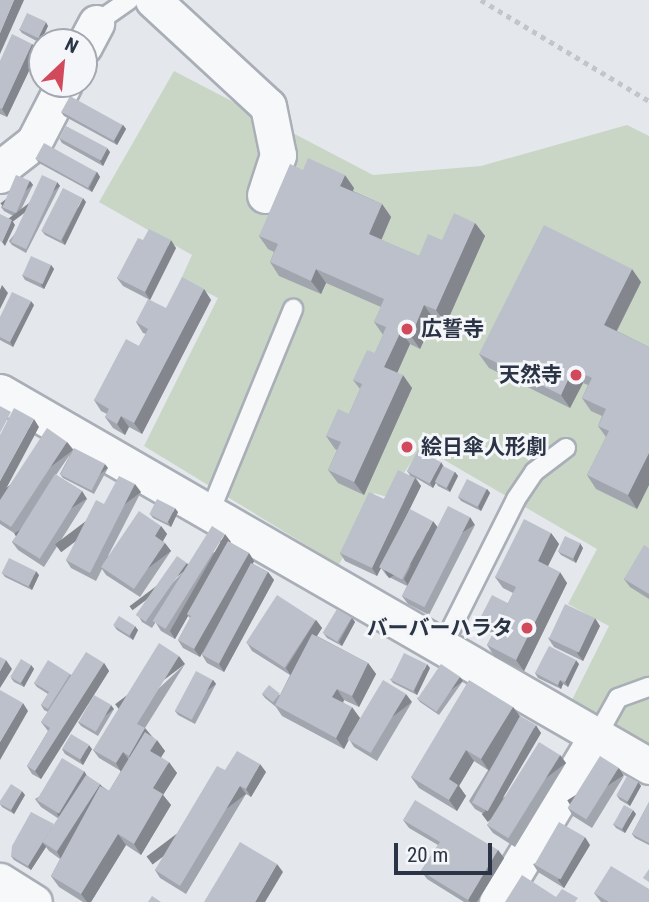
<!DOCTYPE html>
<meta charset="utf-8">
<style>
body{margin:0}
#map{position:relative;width:649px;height:902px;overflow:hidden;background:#e4e7ec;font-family:"Roboto Condensed","Noto Sans JP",sans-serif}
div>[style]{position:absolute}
.green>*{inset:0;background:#c9d6c5}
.path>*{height:4.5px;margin-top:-2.25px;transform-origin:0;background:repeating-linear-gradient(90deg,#c2c5cb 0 5px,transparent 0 10px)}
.roads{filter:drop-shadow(2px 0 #a9aeb7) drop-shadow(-2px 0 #a9aeb7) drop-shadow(0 2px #a9aeb7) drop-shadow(0 -2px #a9aeb7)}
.service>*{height:18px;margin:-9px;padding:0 9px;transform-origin:9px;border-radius:9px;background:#f7f8fa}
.minor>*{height:35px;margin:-17.5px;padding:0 17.5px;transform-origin:17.5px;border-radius:17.5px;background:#f7f8fa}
.wall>*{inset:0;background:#a1a5ae}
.shaded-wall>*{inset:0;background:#83868d;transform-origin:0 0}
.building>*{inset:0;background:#bbc0ca;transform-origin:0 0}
.dots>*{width:19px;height:19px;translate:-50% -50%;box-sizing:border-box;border:4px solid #f4f6f9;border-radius:50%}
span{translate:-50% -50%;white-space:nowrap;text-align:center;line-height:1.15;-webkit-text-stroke:6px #f4f6f9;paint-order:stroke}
.poi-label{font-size:21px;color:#2b3445;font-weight:700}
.left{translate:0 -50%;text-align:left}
.right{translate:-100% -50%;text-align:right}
.north{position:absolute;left:28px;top:28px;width:70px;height:70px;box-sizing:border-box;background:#f4f6f9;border:2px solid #a4a8b1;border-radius:50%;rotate:26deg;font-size:19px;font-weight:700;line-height:28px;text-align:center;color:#2b3445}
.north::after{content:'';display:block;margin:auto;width:24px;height:32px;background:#d1495b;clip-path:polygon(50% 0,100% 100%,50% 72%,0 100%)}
.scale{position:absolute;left:394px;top:843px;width:98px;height:32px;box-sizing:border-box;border:4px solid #2b3445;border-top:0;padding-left:9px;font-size:21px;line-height:24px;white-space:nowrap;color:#2b3445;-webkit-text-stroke:5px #f4f6f9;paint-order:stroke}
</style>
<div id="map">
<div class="green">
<div style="clip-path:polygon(174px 71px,373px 175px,481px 166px,627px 125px,649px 136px,649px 756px,569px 706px,609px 626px,568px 604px,597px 549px,422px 447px,387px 497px,374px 493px,339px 565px,144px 446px,218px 298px,181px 279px,192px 255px,99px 202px)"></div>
</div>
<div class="path">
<div style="left:481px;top:0;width:196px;rotate:31deg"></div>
</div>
<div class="roads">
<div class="service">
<div style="left:96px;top:23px;width:40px;rotate:-34.9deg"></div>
<div style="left:209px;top:514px;width:222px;rotate:-67.7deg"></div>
<div style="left:442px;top:647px;width:165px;rotate:-63.4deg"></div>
<div style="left:516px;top:499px;width:32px;rotate:-56deg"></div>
<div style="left:534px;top:472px;width:40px;rotate:-37deg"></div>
<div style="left:598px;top:734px;width:41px;rotate:-60.9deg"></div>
<div style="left:618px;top:698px;width:33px;rotate:-20deg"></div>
</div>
<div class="minor">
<div style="left:153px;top:0;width:156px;rotate:42.7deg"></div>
<div style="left:268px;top:106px;width:50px;rotate:78.5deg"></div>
<div style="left:278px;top:155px;width:42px;rotate:108deg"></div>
<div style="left:84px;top:46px;width:26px;rotate:-62deg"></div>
<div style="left:0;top:175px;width:13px;rotate:-61deg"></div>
<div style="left:6px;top:164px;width:36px;rotate:-38deg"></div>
<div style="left:34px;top:142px;width:65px;rotate:-62.7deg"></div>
<div style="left:0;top:392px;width:749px;rotate:29.95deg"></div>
<div style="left:0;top:881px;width:40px;rotate:32deg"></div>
<div style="left:497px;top:902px;width:196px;rotate:-59deg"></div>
</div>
</div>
<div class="wall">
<div style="clip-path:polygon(48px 26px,40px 43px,22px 33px,19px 29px)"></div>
<div style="clip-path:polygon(32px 44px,38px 52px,7px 117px,0 114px,0 61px)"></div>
<div style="clip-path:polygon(61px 112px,123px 125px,126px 129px,117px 145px,64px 116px)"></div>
<div style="clip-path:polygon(59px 138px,110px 152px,103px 166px,62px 143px)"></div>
<div style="clip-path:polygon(36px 159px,97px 172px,100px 177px,92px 192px,39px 163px)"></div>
<div style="clip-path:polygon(303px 170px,354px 188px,353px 191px,382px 204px,391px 217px,381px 240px,419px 256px,442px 240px,475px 223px,485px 236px,446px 324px,434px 319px,420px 349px,410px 344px,397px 373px,412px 388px,364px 495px,338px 483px,328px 470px,337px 450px,335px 449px,326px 436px,349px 414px,360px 389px,353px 380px,375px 353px,383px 335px,374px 322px,381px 307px,326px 283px,321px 294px,279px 276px,270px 262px,274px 252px,268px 249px,259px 236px)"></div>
<div style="clip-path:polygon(30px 181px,33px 185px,17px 218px,4px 211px,1px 207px)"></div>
<div style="clip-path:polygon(57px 182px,60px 186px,26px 253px,12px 245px,9px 241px)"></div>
<div style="clip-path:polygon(86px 202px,65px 245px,45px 235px,42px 231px)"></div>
<div style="clip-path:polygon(143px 240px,176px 248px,150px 300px,123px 286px,117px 278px)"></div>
<div style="clip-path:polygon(51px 265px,54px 269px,44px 289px,25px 280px,22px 275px)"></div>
<div style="clip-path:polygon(641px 282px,617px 331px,649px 347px,649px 485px,637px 509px,596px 489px,587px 475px,606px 437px,598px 426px,602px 416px,591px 411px,582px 398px,588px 385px,583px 383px,570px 408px,489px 368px,479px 354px)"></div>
<div style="clip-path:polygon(204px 289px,211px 300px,142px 434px,129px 427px,125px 435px,113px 428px,105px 417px,107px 414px,101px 411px,94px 400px,139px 346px,146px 334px,143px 333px,136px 322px,166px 308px)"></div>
<div style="clip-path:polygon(34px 305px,13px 347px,0 340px,0 317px)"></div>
<div style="clip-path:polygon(67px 442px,73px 449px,108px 468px,94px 494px,63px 478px,60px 474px,71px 453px,56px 475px,82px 491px,87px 499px,44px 567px,18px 550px,12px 542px,17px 535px,0 524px,0 500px)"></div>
<div style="clip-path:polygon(407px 471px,455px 472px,458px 476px,450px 492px,438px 486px,436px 483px,433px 488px,416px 478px,421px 486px,390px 549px,437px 527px,475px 525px,429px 615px,408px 604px,402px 596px,407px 586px,387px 576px,381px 568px,377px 576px,345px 561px,340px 553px,384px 499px,410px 475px)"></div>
<div style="clip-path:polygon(487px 489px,490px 493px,481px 511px,461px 501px,458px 497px)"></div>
<div style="clip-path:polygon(141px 492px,108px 556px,161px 526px,167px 534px,163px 541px,171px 551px,140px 597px,106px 575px,102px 569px,96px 581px,71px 568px,66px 560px,104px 504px)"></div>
<div style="clip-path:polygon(178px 512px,171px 527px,153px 518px,150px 514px)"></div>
<div style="clip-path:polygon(551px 533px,559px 544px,548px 566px,567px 583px,524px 671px,495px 657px,487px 645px,493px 634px,481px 627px,478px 623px,508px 603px,513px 593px,503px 588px,495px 577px)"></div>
<div style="clip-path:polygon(231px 543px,249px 553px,254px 561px,253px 564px,268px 572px,274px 580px,224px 672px,207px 663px,202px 655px,203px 651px,200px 657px,183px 648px,178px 640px,190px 618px,188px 616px,175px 639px,161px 631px,156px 623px,157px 620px,152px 628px,142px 622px,139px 617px,189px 566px)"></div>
<div style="clip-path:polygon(583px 548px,576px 563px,561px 555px,558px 551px)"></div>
<div style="clip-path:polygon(649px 548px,649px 599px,630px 587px,624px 579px)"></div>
<div style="clip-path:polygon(2px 573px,39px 575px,32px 590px,5px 577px)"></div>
<div style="clip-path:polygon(352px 618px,355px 622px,342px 646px,327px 638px,324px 634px)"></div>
<div style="clip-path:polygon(316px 620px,322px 628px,317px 636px,368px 663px,376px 674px,359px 707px,344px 700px,343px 702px,360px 718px,352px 733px,412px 702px,377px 761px,354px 747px,349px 739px,344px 749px,282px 716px,276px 707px,265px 698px,262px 694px,280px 695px,290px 675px,252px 651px,247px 643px)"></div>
<div style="clip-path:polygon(114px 626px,138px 630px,133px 640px,117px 630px)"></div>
<div style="clip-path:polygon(600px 626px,583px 661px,554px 647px,548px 638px)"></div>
<div style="clip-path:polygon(104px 663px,109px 671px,41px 779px,32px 774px,27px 766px,48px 731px,41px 722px,48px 712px,44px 710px,41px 705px,48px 694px,37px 687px,34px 683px,70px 674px,71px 675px)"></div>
<div style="clip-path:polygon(185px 664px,145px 728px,165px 751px,161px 757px,177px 773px,163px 795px,171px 805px,141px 855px,126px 845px,91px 902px,83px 902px,59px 887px,51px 876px,60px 859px,49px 851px,46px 847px,31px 870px,14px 860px,11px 856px,55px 825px,59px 819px,41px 807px,35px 799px,84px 771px,86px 775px,109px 791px,121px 771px,99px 758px,93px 750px)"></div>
<div style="clip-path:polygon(579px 664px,568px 687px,563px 684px,561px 689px,538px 678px,535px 673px)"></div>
<div style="clip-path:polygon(31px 665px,34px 669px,24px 687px,14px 682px,11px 678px)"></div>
<div style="clip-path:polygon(430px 668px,417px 695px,393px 683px,390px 679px)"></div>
<div style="clip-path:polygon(213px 680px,216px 684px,195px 724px,178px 715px,175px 711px)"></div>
<div style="clip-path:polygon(463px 681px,439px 715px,420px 702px,417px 698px)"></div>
<div style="clip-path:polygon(513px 707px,520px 716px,541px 733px,491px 818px,475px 809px,469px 801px,488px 770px,474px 761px,459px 786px,466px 796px,457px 811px,419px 788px,411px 777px)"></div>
<div style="clip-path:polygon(114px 709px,98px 736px,81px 726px,78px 722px)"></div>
<div style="clip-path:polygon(62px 749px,92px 749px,83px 765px,65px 754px)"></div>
<div style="clip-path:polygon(560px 755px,566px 763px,515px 847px,493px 833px,487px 825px)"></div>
<div style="clip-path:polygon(225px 770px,266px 772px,251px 797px,246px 794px,186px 894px,160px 878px,155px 870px)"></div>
<div style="clip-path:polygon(624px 776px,592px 828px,573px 816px,568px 808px)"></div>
<div style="clip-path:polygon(638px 782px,641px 786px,630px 806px,620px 800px,617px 796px)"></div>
<div style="clip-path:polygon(25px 795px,14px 814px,2px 807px,0 804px,0 801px)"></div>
<div style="clip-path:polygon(649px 802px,649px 845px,635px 838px,632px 834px)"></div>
<div style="clip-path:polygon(636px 814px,625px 833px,616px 828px,613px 824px)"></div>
<div style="clip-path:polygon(403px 820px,498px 850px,504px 858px,477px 902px,464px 902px,427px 879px,421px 871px,438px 845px,409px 828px)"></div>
<div style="clip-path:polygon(590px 845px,564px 888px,538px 872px,533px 864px)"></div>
<div style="clip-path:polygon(594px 893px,649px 902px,601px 902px)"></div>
</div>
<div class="shaded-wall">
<div style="clip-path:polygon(14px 0,24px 0,0 54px,0 33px)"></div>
<div style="clip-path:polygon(46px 22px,48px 26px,40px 43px,37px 39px)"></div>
<div style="clip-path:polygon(32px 44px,38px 52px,7px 117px,2px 109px)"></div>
<div style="clip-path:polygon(123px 125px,126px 129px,117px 145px,114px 141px)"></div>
<div style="clip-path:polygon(107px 148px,110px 152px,103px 166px,100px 161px)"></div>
<div style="clip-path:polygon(97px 172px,100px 177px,92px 192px,89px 188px)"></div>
<div style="clip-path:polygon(345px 175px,354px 188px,350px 199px,340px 186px)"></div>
<div style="left:30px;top:181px;width:5px;height:37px;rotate:53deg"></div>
<div style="left:57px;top:182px;width:5px;height:75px;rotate:53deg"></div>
<div style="clip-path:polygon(83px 198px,86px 202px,65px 245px,62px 240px)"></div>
<div style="clip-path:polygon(382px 204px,391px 217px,378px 248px,369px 234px)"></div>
<div style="clip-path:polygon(12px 220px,15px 225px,5px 246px,2px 242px)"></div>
<div style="clip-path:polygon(475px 223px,485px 236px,446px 324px,436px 310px)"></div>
<div style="clip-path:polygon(171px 240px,176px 248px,150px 300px,145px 292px)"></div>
<div style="clip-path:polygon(51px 265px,54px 269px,44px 289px,41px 285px)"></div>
<div style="clip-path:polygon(316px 269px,326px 283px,321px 294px,311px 281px)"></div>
<div style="clip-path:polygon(632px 269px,641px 282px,613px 338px,604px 325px)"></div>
<div style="clip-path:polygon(2px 285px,8px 293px,0 309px,0 290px)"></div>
<div style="clip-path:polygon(204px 289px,211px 300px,142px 434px,134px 423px)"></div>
<div style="clip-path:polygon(31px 301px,34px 305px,13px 347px,10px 342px)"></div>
<div style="clip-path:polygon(424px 305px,434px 319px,420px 349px,411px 336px)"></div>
<div style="clip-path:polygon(401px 331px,410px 344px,394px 380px,384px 367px)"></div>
<div style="clip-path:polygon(573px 369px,583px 383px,570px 408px,561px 395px)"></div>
<div style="clip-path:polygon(403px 375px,412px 388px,364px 495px,354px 482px)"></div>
<div style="clip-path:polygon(121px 416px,129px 427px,125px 435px,117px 424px)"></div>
<div style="clip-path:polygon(34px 419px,39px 427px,0 500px,0 481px)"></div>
<div style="left:67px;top:442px;width:10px;height:102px;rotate:53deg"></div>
<div style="clip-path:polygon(649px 453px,649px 485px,637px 509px,628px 495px)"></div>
<div style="clip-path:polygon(441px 462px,444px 467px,433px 488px,430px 483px)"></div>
<div style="left:105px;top:464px;width:5px;height:30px;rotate:53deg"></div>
<div style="clip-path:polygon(455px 472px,458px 476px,450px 492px,447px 488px)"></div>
<div style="clip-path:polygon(415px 478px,421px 486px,377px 576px,372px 568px)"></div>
<div style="left:135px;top:484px;width:10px;height:100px;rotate:53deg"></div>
<div style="clip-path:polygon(487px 489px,490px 493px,481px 511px,478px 507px)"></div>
<div style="left:82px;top:491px;width:9px;height:80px;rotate:58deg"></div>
<div style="clip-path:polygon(175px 508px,178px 512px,171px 527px,168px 522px)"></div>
<div style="left:470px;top:517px;width:9px;height:101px;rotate:58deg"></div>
<div style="clip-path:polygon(433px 521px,439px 529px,409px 587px,404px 579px)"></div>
<div style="clip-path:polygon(161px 526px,167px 534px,161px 544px,155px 536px)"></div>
<div style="clip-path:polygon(551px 533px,559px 544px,545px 572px,538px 561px)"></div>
<div style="clip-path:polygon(225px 534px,231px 542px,187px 614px,188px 616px,175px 639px,170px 631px)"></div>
<div style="left:165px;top:543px;width:10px;height:55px;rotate:53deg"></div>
<div style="clip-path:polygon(580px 543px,583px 548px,576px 563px,573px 558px)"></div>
<div style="clip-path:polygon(249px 553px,254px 561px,200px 657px,194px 649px)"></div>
<div style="left:187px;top:563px;width:5px;height:72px;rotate:53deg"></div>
<div style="clip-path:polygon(36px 571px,39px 575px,32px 590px,29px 586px)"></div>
<div style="clip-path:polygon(268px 572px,274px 580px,224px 672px,219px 664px)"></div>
<div style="clip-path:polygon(560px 572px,567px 583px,524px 671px,516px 660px)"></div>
<div style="clip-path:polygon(352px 618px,355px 622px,342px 646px,339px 642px)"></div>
<div style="clip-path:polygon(595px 618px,600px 626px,583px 661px,577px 653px)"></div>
<div style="clip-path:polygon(316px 620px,322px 628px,291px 676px,286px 668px)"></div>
<div style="clip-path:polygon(135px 626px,138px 630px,133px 640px,130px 636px)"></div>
<div style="left:179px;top:656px;width:10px;height:80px;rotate:53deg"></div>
<div style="clip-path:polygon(6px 660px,12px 669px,0 688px,0 671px)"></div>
<div style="clip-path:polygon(576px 660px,579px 664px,568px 687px,565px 682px)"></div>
<div style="clip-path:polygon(104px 663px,109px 671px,41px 779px,35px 771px)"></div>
<div style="clip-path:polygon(368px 663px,376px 674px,359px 707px,352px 696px)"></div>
<div style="clip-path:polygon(427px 664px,430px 668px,417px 695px,414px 691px)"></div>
<div style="clip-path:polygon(31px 665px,34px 669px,24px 687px,21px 683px)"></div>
<div style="left:460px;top:677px;width:5px;height:42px;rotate:53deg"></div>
<div style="left:213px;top:680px;width:5px;height:45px;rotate:53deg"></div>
<div style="clip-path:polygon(560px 680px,563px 684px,561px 689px,558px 685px)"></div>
<div style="clip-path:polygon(337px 689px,344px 700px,340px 708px,332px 697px)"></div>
<div style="left:406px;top:694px;width:10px;height:69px;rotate:53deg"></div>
<div style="clip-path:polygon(23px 703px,28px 711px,0 760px,0 742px)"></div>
<div style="left:111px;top:705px;width:5px;height:31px;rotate:53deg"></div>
<div style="clip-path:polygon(352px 707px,360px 718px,344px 749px,336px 738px)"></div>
<div style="clip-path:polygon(513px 707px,521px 718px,489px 771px,481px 759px)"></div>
<div style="clip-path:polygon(536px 725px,541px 733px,491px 818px,485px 810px)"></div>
<div style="clip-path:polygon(145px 728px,151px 736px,134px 764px,129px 756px)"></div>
<div style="clip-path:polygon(157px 740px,165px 751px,158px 762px,150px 751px)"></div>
<div style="clip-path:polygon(89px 745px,92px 749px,83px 765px,80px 760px)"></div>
<div style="clip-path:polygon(466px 750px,474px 761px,459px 786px,466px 796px,457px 811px,449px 800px,449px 779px)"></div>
<div style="clip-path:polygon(123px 752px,129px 760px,121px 772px,116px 763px)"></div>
<div style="left:560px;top:755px;width:10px;height:98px;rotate:53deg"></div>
<div style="clip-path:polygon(169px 762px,177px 773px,163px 795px,171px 805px,141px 855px,134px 844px,153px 788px)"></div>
<div style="clip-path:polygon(260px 764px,266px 772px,251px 797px,246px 789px)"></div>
<div style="left:619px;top:768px;width:9px;height:61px;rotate:58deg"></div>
<div style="clip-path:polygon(84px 771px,89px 779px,63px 822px,57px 814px)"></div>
<div style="clip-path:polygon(638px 782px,641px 786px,630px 806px,627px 802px)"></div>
<div style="clip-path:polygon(100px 784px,106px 792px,62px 860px,57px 852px)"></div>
<div style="left:240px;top:786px;width:10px;height:117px;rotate:53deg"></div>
<div style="clip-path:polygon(22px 791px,25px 795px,14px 814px,11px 810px)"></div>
<div style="clip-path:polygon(633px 810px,636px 814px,625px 833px,622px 829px)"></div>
<div style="clip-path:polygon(54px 824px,43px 843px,46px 847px,31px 870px,28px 866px)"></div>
<div style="clip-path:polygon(118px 834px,126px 845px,91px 902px,87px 902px,81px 894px)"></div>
<div style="clip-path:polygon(585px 837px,590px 845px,564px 888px,558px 880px)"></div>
<div style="clip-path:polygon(498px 850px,504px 858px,477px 902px,470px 902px,468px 900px)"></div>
<div style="clip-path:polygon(277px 864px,283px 872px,265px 902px,255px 902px)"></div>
</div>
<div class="building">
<div style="clip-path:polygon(0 0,14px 0,0 33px)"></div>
<div style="left:27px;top:13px;width:21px;height:18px;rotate:25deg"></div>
<div style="clip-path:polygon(12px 34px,32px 44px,2px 109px,0 108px,0 61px)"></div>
<div style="left:70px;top:96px;width:60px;height:18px;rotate:29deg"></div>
<div style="left:66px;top:126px;width:47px;height:14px;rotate:28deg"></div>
<div style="left:44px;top:143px;width:60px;height:18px;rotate:29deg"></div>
<div style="clip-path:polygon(308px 158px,345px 175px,340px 186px,382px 204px,369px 234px,419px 256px,428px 234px,442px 240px,454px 213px,475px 223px,436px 310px,424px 305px,411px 336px,401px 331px,384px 367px,403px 375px,354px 482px,328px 470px,341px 442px,326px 436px,338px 409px,349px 414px,362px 384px,353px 380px,367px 350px,375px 353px,386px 327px,374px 322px,384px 299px,316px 269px,311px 281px,270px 262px,278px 244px,259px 236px,290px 164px,303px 170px)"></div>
<div style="left:16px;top:175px;width:15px;height:35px;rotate:23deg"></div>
<div style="left:42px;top:175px;width:17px;height:74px;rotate:25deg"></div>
<div style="left:63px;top:188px;width:22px;height:48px;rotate:27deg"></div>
<div style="clip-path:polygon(0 214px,12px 220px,2px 242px,0 241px)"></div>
<div style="clip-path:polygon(544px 225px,632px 269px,604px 325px,649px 347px,649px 453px,628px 495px,587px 475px,609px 431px,598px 426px,606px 409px,582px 398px,592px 378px,573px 369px,561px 395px,479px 354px)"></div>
<div style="clip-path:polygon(149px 229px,171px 240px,145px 292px,117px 278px,138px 238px,143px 240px)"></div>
<div style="left:31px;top:256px;width:22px;height:21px;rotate:24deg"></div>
<div style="clip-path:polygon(182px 277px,204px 289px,134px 423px,121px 416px,117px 424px,105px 417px,109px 409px,94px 400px,126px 339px,139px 346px,148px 329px,136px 322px,148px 299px,166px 308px)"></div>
<div style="clip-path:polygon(12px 292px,31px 301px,10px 342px,0 337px,0 317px)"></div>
<div style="clip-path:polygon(0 406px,11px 412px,0 433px)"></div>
<div style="clip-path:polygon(14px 408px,34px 419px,0 481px,0 435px)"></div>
<div style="clip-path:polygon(47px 428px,67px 442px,11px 527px,0 520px,0 500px)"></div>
<div style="left:74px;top:448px;width:35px;height:30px;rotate:27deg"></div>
<div style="left:418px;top:450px;width:26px;height:24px;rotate:28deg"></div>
<div style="left:443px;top:466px;width:13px;height:18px;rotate:27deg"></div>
<div style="clip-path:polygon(398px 470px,415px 478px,372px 568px,340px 553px,369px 492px,384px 499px)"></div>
<div style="left:55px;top:474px;width:32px;height:80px;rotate:32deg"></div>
<div style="clip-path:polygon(119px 476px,135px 484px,90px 573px,66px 560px,96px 500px,104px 504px)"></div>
<div style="left:467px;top:479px;width:22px;height:20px;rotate:27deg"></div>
<div style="left:157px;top:499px;width:20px;height:17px;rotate:27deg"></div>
<div style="left:448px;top:506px;width:25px;height:101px;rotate:27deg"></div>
<div style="left:410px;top:509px;width:26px;height:66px;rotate:28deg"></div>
<div style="clip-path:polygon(139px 511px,161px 526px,155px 536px,165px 543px,134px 589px,101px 567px)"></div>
<div style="clip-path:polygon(524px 519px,551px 533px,538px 561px,560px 572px,516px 660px,487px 645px,516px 587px,495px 577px)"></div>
<div style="left:212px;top:526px;width:15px;height:112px;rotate:32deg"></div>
<div style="left:565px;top:536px;width:17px;height:17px;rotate:25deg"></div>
<div style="clip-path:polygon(228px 541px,249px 553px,194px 649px,178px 640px,191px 616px,187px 614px)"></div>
<div style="clip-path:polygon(644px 545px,649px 548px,649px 594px,624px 579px)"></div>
<div style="left:177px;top:556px;width:12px;height:72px;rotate:35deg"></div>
<div style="left:9px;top:558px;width:30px;height:17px;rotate:26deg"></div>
<div style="left:251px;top:563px;width:19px;height:104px;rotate:28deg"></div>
<div style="left:277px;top:595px;width:46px;height:57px;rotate:33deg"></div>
<div style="left:492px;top:595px;width:18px;height:31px;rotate:27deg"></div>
<div style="left:565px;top:604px;width:33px;height:38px;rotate:25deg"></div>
<div style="left:337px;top:609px;width:17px;height:28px;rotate:31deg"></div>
<div style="left:119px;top:616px;width:19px;height:11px;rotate:32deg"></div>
<div style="clip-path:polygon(312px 634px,368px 663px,352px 696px,337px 689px,332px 697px,352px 707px,336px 738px,275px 705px)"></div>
<div style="clip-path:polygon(159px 643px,179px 656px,137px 724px,145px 728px,129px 756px,123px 752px,116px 763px,93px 750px)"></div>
<div style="clip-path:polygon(549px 646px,576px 660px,565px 682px,560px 680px,558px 685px,535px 673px)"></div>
<div style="clip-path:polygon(86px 652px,104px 663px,35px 771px,27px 766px,50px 728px,41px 722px)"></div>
<div style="left:404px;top:653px;width:25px;height:30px;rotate:26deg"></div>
<div style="clip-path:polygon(0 657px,6px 660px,0 671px)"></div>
<div style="left:21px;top:659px;width:12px;height:21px;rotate:31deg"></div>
<div style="clip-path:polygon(48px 660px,70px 674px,48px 709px,41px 705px,49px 692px,34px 683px)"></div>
<div style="left:441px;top:664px;width:23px;height:42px;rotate:34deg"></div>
<div style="left:196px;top:671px;width:19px;height:45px;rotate:28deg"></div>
<div style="left:383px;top:680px;width:27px;height:69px;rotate:31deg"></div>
<div style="clip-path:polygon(469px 680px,513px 707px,481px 759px,466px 750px,449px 779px,458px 785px,449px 800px,411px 777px)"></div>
<div style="left:269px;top:685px;width:14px;height:11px;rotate:39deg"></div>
<div style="clip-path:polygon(0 690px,23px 703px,0 742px)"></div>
<div style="left:94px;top:695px;width:20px;height:31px;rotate:30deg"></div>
<div style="left:520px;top:716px;width:18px;height:99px;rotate:29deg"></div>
<div style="clip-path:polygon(145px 732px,157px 740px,150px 751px,169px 762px,153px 788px,163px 794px,134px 844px,118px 834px,81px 894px,51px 876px,100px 786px,109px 791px)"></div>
<div style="left:71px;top:734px;width:21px;height:17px;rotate:31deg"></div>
<div style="left:539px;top:742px;width:25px;height:98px;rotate:32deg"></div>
<div style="clip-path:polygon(237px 751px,260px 764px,246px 789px,240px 786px,180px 886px,155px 870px,217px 766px,225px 770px)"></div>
<div style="left:600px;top:756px;width:22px;height:61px;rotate:32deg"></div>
<div style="left:62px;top:758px;width:26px;height:49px;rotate:31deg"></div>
<div style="left:86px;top:775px;width:17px;height:80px;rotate:33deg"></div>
<div style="left:627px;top:776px;width:13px;height:22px;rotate:29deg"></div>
<div style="clip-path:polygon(11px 784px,22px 791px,11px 810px,0 804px,0 801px)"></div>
<div style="clip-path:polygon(415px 800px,498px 850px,468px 900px,421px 871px,440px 842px,403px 820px)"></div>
<div style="clip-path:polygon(649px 802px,649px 843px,632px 834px)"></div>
<div style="left:624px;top:805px;width:10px;height:22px;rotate:29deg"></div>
<div style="clip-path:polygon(31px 812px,54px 824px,28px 866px,11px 856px,12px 846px)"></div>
<div style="left:559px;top:822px;width:30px;height:49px;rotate:30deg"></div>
<div style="clip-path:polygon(240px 842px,277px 864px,255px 902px,204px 902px)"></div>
<div style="clip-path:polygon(611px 866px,649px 889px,649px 902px,609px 902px,594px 893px)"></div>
<div style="clip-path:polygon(649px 869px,649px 882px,643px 878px)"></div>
<div style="clip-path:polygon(522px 875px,556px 897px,562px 889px,578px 898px,575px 902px,505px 902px)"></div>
<div style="clip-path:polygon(152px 896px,161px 902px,148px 902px)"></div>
</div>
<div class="dots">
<div style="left:407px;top:329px;background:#d1495b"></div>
<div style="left:576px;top:375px;background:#d1495b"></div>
<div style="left:407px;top:447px;background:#d1495b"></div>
<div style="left:527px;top:628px;background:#d1495b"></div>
</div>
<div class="poi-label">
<span class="left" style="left:421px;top:329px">広誓寺</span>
<span class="right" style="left:562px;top:375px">天然寺</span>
<span class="left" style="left:421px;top:447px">絵日傘人形劇</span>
<span class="right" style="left:513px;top:628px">バーバーハラタ</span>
</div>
<div class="north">N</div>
<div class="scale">20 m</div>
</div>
